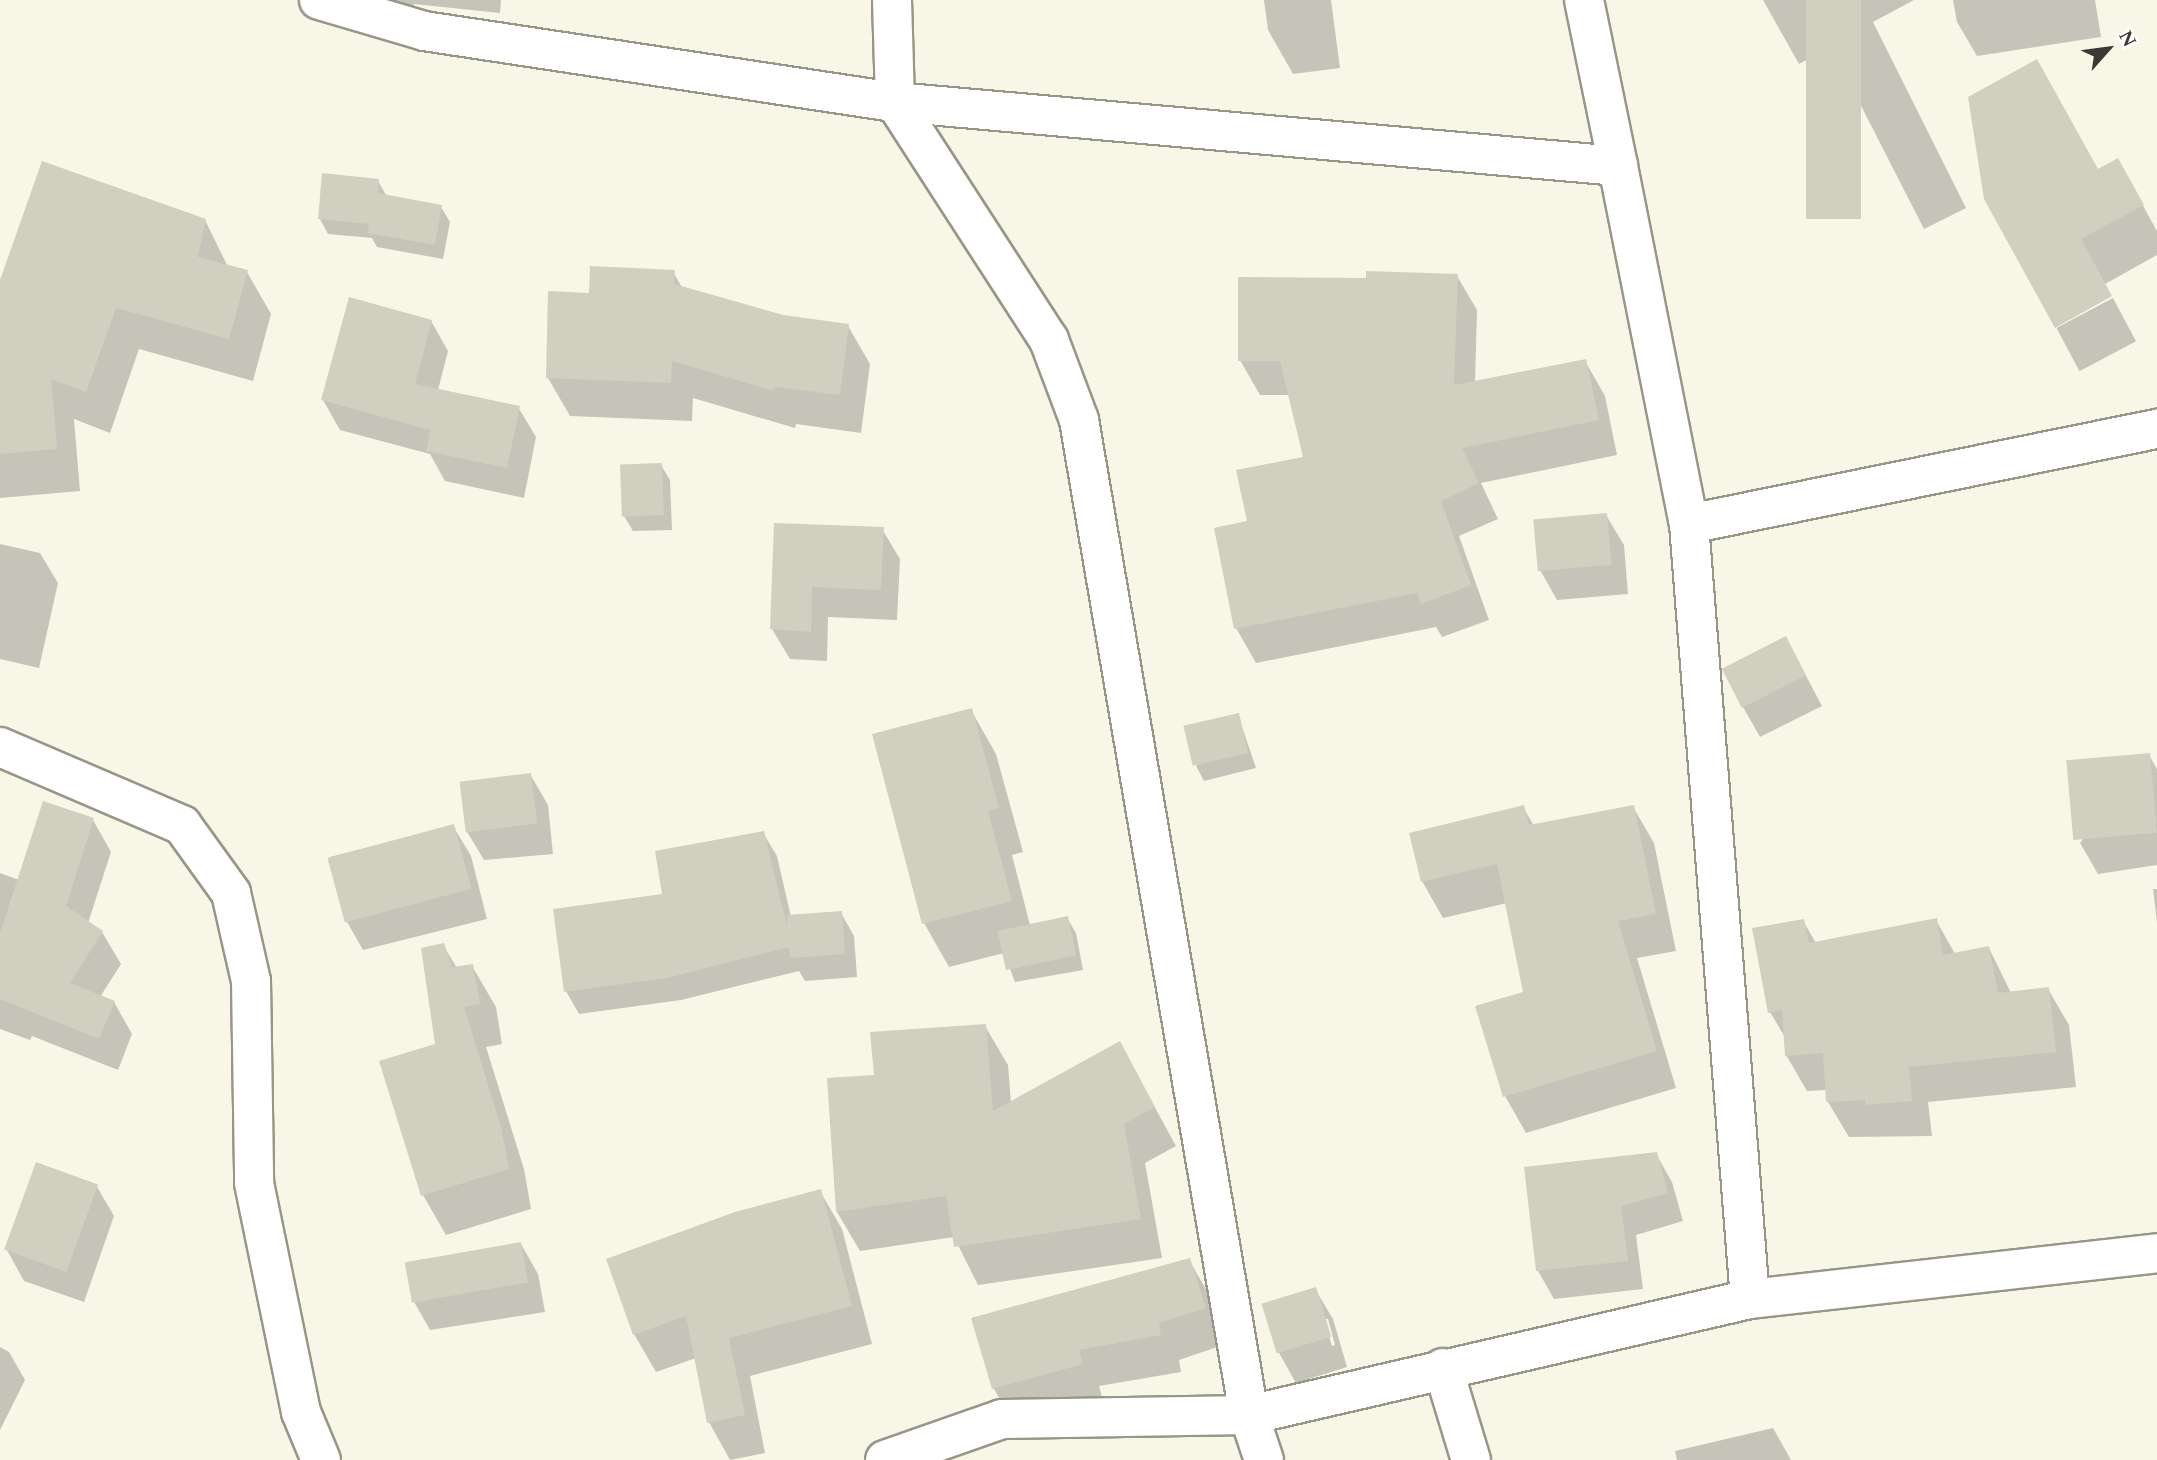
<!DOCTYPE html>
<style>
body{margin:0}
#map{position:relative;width:2157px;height:1460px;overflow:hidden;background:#f8f6e6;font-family:Spectral,serif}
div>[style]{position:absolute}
.shadow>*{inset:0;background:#0003;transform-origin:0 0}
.building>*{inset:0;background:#d1cfbf;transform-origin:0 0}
.roads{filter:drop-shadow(2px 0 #989687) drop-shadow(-2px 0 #989687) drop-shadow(0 2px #989687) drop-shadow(0 -2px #989687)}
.minor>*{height:38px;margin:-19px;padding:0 19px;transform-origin:19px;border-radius:19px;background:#fff}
span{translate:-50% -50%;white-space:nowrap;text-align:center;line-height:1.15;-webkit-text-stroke:5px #fff;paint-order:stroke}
.north{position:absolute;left:2073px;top:14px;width:70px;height:70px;-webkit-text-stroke:5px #fff;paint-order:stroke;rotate:62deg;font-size:19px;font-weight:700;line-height:28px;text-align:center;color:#3a3933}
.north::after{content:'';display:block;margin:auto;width:24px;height:32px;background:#3a3933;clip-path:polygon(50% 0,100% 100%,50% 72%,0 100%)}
</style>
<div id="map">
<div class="shadow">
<div style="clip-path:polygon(366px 0,501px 0,500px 13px,414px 4px,413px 9px)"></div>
<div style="clip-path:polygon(1264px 0,1331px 0,1340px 68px,1293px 74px,1268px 30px)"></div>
<div style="clip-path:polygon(1763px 0,1914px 0,1873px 22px,1966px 208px,1924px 229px,1831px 47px,1799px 64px)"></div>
<div style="clip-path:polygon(1953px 0,2095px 0,2101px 37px,1977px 56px,1957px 22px)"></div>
<div style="clip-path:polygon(2098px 171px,2142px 204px,2157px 231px,2157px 255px,2105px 284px,2056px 326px)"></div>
<div style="clip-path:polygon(378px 181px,387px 197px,441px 207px,450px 222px,443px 259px,377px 247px,372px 238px,328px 234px,320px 219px)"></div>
<div style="clip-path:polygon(205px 220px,228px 267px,247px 272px,271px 314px,253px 381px,139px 349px,110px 433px,74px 419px,80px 491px,0 498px,0 285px)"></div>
<div style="clip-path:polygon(673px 272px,683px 289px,783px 317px,848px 326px,870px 364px,861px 433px,796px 424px,795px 428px,693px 398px,692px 421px,570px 416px,548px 378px,591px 295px)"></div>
<div style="clip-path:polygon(1457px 276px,1477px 310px,1475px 383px,1585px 361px,1605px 396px,1617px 455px,1481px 483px,1498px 519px,1459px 536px,1489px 620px,1442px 637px,1436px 627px,1256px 663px,1236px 628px,1249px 522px,1305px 458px,1290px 395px,1260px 395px,1240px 360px,1368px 280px)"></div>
<div style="left:2113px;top:298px;width:49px;height:64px;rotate:62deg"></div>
<div style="clip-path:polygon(431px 321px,448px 351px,438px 390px,518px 407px,536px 437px,524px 498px,445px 481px,430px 454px,340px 430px,323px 400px)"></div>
<div style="clip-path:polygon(661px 465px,670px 480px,672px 530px,633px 531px,624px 516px)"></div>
<div style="clip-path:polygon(1606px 515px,1624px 545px,1628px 594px,1557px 600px,1540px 570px)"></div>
<div style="clip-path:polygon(776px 525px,882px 529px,900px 559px,897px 620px,828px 617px,827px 661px,790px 659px,772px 629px)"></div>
<div style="clip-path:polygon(0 544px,40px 553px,58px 583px,39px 668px,0 659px)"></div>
<div style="clip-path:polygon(1786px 638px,1822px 706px,1760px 737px,1743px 707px)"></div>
<div style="clip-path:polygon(971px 710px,996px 754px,1023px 852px,1012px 855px,1030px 925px,1067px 918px,1076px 933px,1083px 970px,1015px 982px,1004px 953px,949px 967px,924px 923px)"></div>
<div style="clip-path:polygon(1238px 715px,1256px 768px,1204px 781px,1196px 766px)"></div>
<div style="clip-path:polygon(2149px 755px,2157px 769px,2157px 865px,2098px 874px,2080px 843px)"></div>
<div style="clip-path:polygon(530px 774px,548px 805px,553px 854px,484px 860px,466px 830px)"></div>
<div style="clip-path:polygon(1523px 807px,1534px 826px,1633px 807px,1654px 843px,1676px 951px,1637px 958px,1676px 1088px,1526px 1133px,1505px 1096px,1525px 993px,1507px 903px,1443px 918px,1422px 881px)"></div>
<div style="clip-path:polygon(93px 820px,111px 852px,88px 923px,102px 932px,121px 964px,100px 997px,114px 1002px,132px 1034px,118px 1070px,32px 1036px,30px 1040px,0 1029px,0 873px,19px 880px)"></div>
<div style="clip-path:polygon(453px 826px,471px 856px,487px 919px,363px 950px,346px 920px,330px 857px)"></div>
<div style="clip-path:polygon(763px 833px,777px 856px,791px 917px,841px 913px,854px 936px,857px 977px,805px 981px,799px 971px,681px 1000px,579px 1014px,566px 991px,664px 895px)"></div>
<div style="clip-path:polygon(2153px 889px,2157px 889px,2157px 922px)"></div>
<div style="clip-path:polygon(1936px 920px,1955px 954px,1989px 948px,2011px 993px,2048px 989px,2069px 1025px,2076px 1087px,1928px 1102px,1932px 1136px,1849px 1137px,1828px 1102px,1827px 1090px,1807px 1091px,1786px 1055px,1786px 1039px,1770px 1012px,1803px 921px,1816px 943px)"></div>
<div style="clip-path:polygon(443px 945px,457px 968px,472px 966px,496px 1007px,502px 1044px,486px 1047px,524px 1169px,531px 1209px,446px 1235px,423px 1195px)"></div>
<div style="clip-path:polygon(985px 1026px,1008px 1065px,1011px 1103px,1141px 1082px,1176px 1146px,1145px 1163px,1162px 1258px,978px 1285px,954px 1237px,860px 1251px,837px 1212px,876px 1077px)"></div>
<div style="clip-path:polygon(1656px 1154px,1672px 1182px,1683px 1221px,1636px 1235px,1643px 1289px,1554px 1299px,1538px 1271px,1526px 1169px)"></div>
<div style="clip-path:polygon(96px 1185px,114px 1216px,84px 1302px,24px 1281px,7px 1250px)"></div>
<div style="clip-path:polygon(820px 1191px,842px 1229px,872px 1344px,750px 1376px,765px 1453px,730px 1460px,709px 1422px,696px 1358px,656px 1372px,634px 1334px)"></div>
<div style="clip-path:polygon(521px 1244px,538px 1274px,545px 1312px,430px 1330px,413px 1300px,407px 1262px)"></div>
<div style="clip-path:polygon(1189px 1260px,1210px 1296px,1226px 1344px,1179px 1360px,1181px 1372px,1099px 1386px,1103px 1401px,1015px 1425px,994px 1389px,974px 1319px)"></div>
<div style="clip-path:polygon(evenodd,1315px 1289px,1333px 1319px,1347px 1367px,1296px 1383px,1279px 1353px,1264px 1305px,1315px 1289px,1324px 1319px,1328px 1319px,1335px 1345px,1332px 1346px,1324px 1319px)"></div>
<div style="clip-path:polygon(0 1347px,9px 1352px,25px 1380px,0 1430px)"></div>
<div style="clip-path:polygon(1773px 1428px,1791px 1460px,1677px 1460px,1675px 1451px)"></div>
</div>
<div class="building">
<div style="left:1806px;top:0;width:55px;height:219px"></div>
<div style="clip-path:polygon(2037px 59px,2098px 169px,2118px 158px,2144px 205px,2081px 239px,2112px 296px,2055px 328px,1984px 199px,1968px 97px)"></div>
<div style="clip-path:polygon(42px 161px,206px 219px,198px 257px,248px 270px,229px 339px,116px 308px,86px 392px,51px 379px,57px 449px,0 454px,0 280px)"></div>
<div style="clip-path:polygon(322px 173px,379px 179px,378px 193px,442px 205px,435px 245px,367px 233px,369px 224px,318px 219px)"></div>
<div style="clip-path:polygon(590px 266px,675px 270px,674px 284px,783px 315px,849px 324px,840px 395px,775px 387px,774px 391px,672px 361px,671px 383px,546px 378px,548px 291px,589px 293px)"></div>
<div style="clip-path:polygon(1366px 271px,1458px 274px,1454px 385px,1586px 359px,1599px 420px,1462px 448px,1479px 483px,1441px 501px,1471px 585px,1421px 604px,1417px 593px,1234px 629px,1214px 528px,1247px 521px,1236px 470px,1303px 457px,1280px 361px,1238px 361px,1238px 277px,1366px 278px)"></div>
<div style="clip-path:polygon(349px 297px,432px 320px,415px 384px,520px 406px,507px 468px,426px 451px,430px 430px,321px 400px)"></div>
<div style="left:662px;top:463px;width:52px;height:42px;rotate:88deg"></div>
<div style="left:1607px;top:513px;width:52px;height:74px;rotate:85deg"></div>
<div style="clip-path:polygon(774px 523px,884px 527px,881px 590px,812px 587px,811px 632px,770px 629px)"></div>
<div style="left:1786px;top:636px;width:44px;height:72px;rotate:63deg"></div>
<div style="clip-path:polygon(972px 708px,999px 808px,988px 811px,1012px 901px,922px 924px,872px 734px)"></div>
<div style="left:1239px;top:713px;width:41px;height:57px;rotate:77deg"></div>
<div style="left:2150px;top:753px;width:80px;height:84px;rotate:85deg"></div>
<div style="left:531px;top:773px;width:51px;height:72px;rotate:83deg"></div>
<div style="clip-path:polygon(43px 801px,94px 818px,66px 906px,103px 931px,70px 983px,115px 1001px,99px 1039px,0 999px,0 933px)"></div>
<div style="clip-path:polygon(1524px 805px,1529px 825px,1634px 805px,1656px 914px,1618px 921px,1657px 1051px,1503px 1097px,1475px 1006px,1523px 992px,1497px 864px,1421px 882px,1409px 833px)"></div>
<div style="left:454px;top:824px;width:67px;height:131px;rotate:75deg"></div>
<div style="clip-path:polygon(764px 831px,787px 926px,787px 915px,842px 911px,845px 954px,790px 958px,789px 947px,667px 978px,564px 992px,553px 909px,662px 894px,655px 851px)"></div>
<div style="left:1068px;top:916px;width:40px;height:72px;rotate:78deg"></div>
<div style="clip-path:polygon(1937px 918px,1943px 955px,1989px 946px,1998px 993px,2049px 987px,2056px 1052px,1909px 1067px,1912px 1101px,1865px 1105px,1865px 1100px,1826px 1102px,1823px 1053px,1785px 1056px,1782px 1010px,1768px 1013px,1752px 928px,1804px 919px,1809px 943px)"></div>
<div style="clip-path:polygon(444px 943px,452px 967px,473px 964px,480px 1004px,464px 1007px,501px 1127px,509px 1169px,421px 1196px,379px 1061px,435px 1044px,421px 948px)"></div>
<div style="clip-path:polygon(986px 1024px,993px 1111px,1120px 1041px,1155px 1107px,1124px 1124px,1141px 1219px,954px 1247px,946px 1196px,836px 1212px,827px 1078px,874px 1075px,870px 1032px)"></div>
<div style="clip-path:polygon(1657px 1152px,1668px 1193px,1621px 1206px,1628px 1261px,1536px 1271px,1524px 1167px)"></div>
<div style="left:36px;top:1162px;width:66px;height:93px;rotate:20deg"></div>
<div style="clip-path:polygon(821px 1189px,852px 1306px,729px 1338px,745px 1415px,707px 1423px,686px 1316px,633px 1335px,606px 1259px,735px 1212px)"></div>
<div style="left:521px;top:1242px;width:41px;height:118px;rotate:80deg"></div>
<div style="clip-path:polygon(1190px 1258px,1206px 1308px,1159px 1323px,1161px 1335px,1079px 1350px,1083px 1364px,992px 1389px,971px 1318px)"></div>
<div style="left:1316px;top:1287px;width:52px;height:57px;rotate:73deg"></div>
</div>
<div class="roads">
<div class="minor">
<div style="left:319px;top:0;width:109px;rotate:16.4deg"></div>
<div style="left:424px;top:31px;width:476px;rotate:8.6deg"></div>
<div style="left:895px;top:102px;width:726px;rotate:5.06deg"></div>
<div style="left:1618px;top:166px;width:365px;rotate:78.8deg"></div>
<div style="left:1689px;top:524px;width:478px;rotate:-11.5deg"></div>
<div style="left:892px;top:0;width:102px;rotate:88.3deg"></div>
<div style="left:895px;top:102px;width:283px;rotate:57.1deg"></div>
<div style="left:1049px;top:340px;width:85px;rotate:69.4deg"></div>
<div style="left:1079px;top:420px;width:1009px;rotate:80.3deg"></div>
<div style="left:1249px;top:1415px;width:47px;rotate:71.6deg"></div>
<div style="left:1584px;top:0;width:169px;rotate:78.4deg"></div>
<div style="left:1689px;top:524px;width:777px;rotate:85.5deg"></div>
<div style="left:0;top:747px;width:198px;rotate:23.2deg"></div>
<div style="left:182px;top:825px;width:84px;rotate:54.2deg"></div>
<div style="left:231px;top:893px;width:90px;rotate:77.2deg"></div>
<div style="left:251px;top:981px;width:202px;rotate:89.1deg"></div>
<div style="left:254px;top:1183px;width:234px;rotate:78.4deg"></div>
<div style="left:301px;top:1412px;width:52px;rotate:67.4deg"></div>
<div style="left:1443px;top:1368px;width:96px;rotate:73.1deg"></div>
<div style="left:885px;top:1460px;width:124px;rotate:-19.3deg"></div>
<div style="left:1002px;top:1419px;width:247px;rotate:-0.9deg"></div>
<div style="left:1249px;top:1415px;width:514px;rotate:-13.04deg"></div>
<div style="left:1750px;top:1299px;width:410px;rotate:-6.4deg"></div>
</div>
</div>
<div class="north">N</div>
</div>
